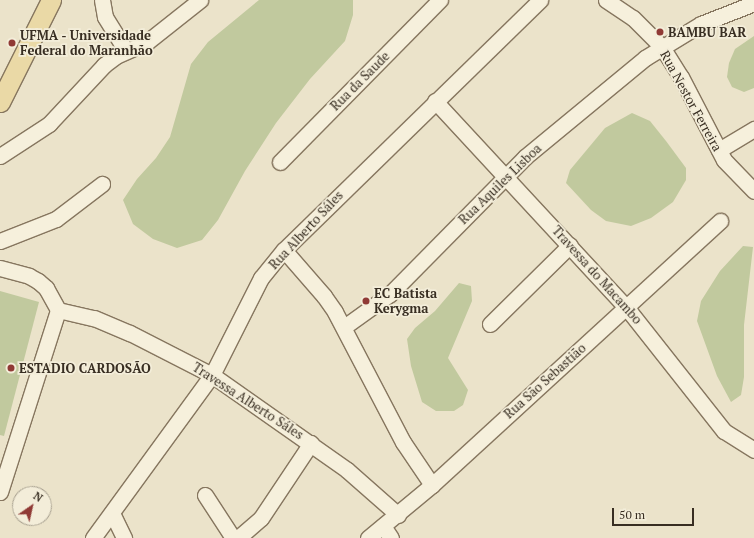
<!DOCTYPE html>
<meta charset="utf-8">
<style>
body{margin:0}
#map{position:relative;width:754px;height:538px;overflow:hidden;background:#ebe3ca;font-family:"PT Serif",serif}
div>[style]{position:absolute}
.green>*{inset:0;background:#c1c99e}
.roads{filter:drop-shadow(1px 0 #86765f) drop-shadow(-1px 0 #86765f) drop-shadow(0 1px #86765f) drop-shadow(0 -1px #86765f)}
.minor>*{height:15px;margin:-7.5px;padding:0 7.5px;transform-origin:7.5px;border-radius:7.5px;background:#f6f0dc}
.major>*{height:19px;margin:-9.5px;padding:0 9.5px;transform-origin:9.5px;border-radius:9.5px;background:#ead9a6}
.dots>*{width:11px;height:11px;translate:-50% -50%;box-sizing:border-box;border:2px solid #f3edd9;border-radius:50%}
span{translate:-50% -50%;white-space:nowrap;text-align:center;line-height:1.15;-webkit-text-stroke:3.5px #f3edd9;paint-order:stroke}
.poi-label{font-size:13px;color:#382e22;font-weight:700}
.left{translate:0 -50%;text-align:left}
.street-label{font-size:13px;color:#382e22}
.north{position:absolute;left:12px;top:486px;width:40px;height:40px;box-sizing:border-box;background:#f3edd9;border:1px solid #a8a190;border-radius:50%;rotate:34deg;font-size:11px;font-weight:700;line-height:16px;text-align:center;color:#382e22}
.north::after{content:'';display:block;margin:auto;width:14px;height:18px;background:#903a35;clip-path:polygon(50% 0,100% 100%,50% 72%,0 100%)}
.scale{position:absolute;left:612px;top:508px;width:82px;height:18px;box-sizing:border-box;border:2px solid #382e22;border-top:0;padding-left:5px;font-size:12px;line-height:14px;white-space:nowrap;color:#382e22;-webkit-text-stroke:3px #f3edd9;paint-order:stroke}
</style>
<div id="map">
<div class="green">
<div style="clip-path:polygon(259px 0,353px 0,353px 15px,345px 41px,310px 79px,276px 123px,245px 171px,218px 220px,202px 240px,177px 248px,153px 239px,133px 224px,123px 200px,137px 179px,156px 158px,170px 137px,191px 64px,208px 42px)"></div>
<div style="clip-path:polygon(754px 36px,754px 88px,744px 92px,732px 87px,727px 77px,729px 63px,735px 49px)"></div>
<div style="clip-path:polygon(632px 113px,650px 121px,666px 141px,686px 168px,686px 180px,673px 202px,651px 218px,631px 226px,606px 221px,591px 210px,566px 183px,570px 170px,605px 128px)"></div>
<div style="clip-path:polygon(743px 246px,753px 247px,744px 325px,744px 377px,741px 395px,731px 402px,717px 376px,697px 321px,701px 301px,720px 271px)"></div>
<div style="clip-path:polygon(459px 283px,471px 286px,472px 301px,448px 358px,468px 390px,463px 405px,454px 411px,436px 411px,422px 402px,411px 366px,407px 339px,415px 328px,435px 311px)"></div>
<div style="clip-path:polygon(0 291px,39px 302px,4px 436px,0 435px)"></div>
</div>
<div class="roads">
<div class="minor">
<div style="left:102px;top:0;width:17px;rotate:80deg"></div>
<div style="left:105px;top:17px;width:40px;rotate:58deg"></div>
<div style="left:606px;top:0;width:32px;rotate:34deg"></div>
<div style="left:633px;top:18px;width:41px;rotate:45deg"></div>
<div style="left:662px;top:47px;width:36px;rotate:58deg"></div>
<div style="left:681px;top:77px;width:93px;rotate:62.6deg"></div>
<div style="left:724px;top:160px;width:43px;rotate:45.9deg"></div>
<div style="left:435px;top:101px;width:281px;rotate:47.2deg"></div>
<div style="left:626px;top:307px;width:158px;rotate:51.7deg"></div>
<div style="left:724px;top:431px;width:36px;rotate:32deg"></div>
<div style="left:719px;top:150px;width:41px;rotate:-31deg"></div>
<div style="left:0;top:156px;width:59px;rotate:-33.1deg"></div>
<div style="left:49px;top:124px;width:81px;rotate:-47deg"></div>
<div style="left:104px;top:65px;width:15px;rotate:-37deg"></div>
<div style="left:116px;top:56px;width:34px;rotate:-24deg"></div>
<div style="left:147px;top:42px;width:68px;rotate:-38.4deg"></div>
<div style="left:280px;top:162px;width:228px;rotate:-45.4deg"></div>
<div style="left:0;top:241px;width:60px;rotate:-21.4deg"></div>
<div style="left:56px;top:219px;width:58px;rotate:-37.3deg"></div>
<div style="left:284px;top:250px;width:61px;rotate:49deg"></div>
<div style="left:324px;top:296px;width:19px;rotate:55deg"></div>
<div style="left:335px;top:312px;width:147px;rotate:62.4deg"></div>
<div style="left:403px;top:442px;width:52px;rotate:56deg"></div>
<div style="left:0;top:268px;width:30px;rotate:15deg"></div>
<div style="left:29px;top:276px;width:10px;rotate:29deg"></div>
<div style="left:38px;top:281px;width:11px;rotate:41deg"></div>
<div style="left:46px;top:288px;width:25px;rotate:61deg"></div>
<div style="left:58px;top:310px;width:37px;rotate:13deg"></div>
<div style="left:94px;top:318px;width:39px;rotate:23deg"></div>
<div style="left:130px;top:333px;width:92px;rotate:27.1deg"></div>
<div style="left:212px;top:375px;width:165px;rotate:35.1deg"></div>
<div style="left:347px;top:470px;width:68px;rotate:41.4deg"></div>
<div style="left:490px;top:324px;width:112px;rotate:-44.6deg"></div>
<div style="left:344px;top:327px;width:57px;rotate:-35.7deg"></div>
<div style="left:390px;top:294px;width:192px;rotate:-45.4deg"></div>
<div style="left:525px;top:157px;width:156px;rotate:-39.5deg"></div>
<div style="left:645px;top:58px;width:66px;rotate:-31.3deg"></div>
<div style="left:701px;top:24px;width:57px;rotate:-21.6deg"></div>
<div style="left:0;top:492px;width:191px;rotate:-72.3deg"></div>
<div style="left:205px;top:495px;width:51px;rotate:56.9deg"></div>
<div style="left:112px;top:513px;width:28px;rotate:64deg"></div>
<div style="left:383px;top:526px;width:14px;rotate:56deg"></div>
<div style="left:93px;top:538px;width:202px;rotate:-53.9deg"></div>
<div style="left:212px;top:375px;width:109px;rotate:-63.2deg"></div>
<div style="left:261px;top:278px;width:36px;rotate:-51deg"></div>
<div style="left:284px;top:250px;width:358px;rotate:-44.3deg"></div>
<div style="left:238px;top:538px;width:30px;rotate:-41deg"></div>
<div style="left:261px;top:518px;width:90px;rotate:-56.3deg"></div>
<div style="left:368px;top:538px;width:83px;rotate:-39.6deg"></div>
<div style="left:432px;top:485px;width:391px;rotate:-42.5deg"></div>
</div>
<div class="major">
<div style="left:0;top:102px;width:114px;rotate:-63.4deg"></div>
</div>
</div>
<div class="dots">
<div style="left:660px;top:32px;background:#903a35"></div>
<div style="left:12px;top:43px;background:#903a35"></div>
<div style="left:366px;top:301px;background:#903a35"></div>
<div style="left:11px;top:368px;background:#903a35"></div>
</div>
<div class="poi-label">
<span class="left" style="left:668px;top:32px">BAMBU BAR</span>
<span class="left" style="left:20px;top:43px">UFMA - Universidade<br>Federal do Maranhão</span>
<span class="left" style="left:374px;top:301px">EC Batista<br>Kerygma</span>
<span class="left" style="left:19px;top:368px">ESTADIO CARDOSÃO</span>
</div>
<div class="street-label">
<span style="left:360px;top:81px;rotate:-45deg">Rua da Saude</span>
<span style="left:691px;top:101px;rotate:61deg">Rua Nestor Ferreira</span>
<span style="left:500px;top:184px;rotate:-44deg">Rua Aquiles Lisboa</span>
<span style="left:306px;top:230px;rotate:-47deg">Rua Alberto Sáles</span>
<span style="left:597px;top:275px;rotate:48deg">Travessa do Macambo</span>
<span style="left:545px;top:381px;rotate:-42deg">Rua São Sebastião</span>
<span style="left:248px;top:401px;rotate:33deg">Travessa Alberto Sáles</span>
</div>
<div class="north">N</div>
<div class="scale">50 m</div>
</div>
